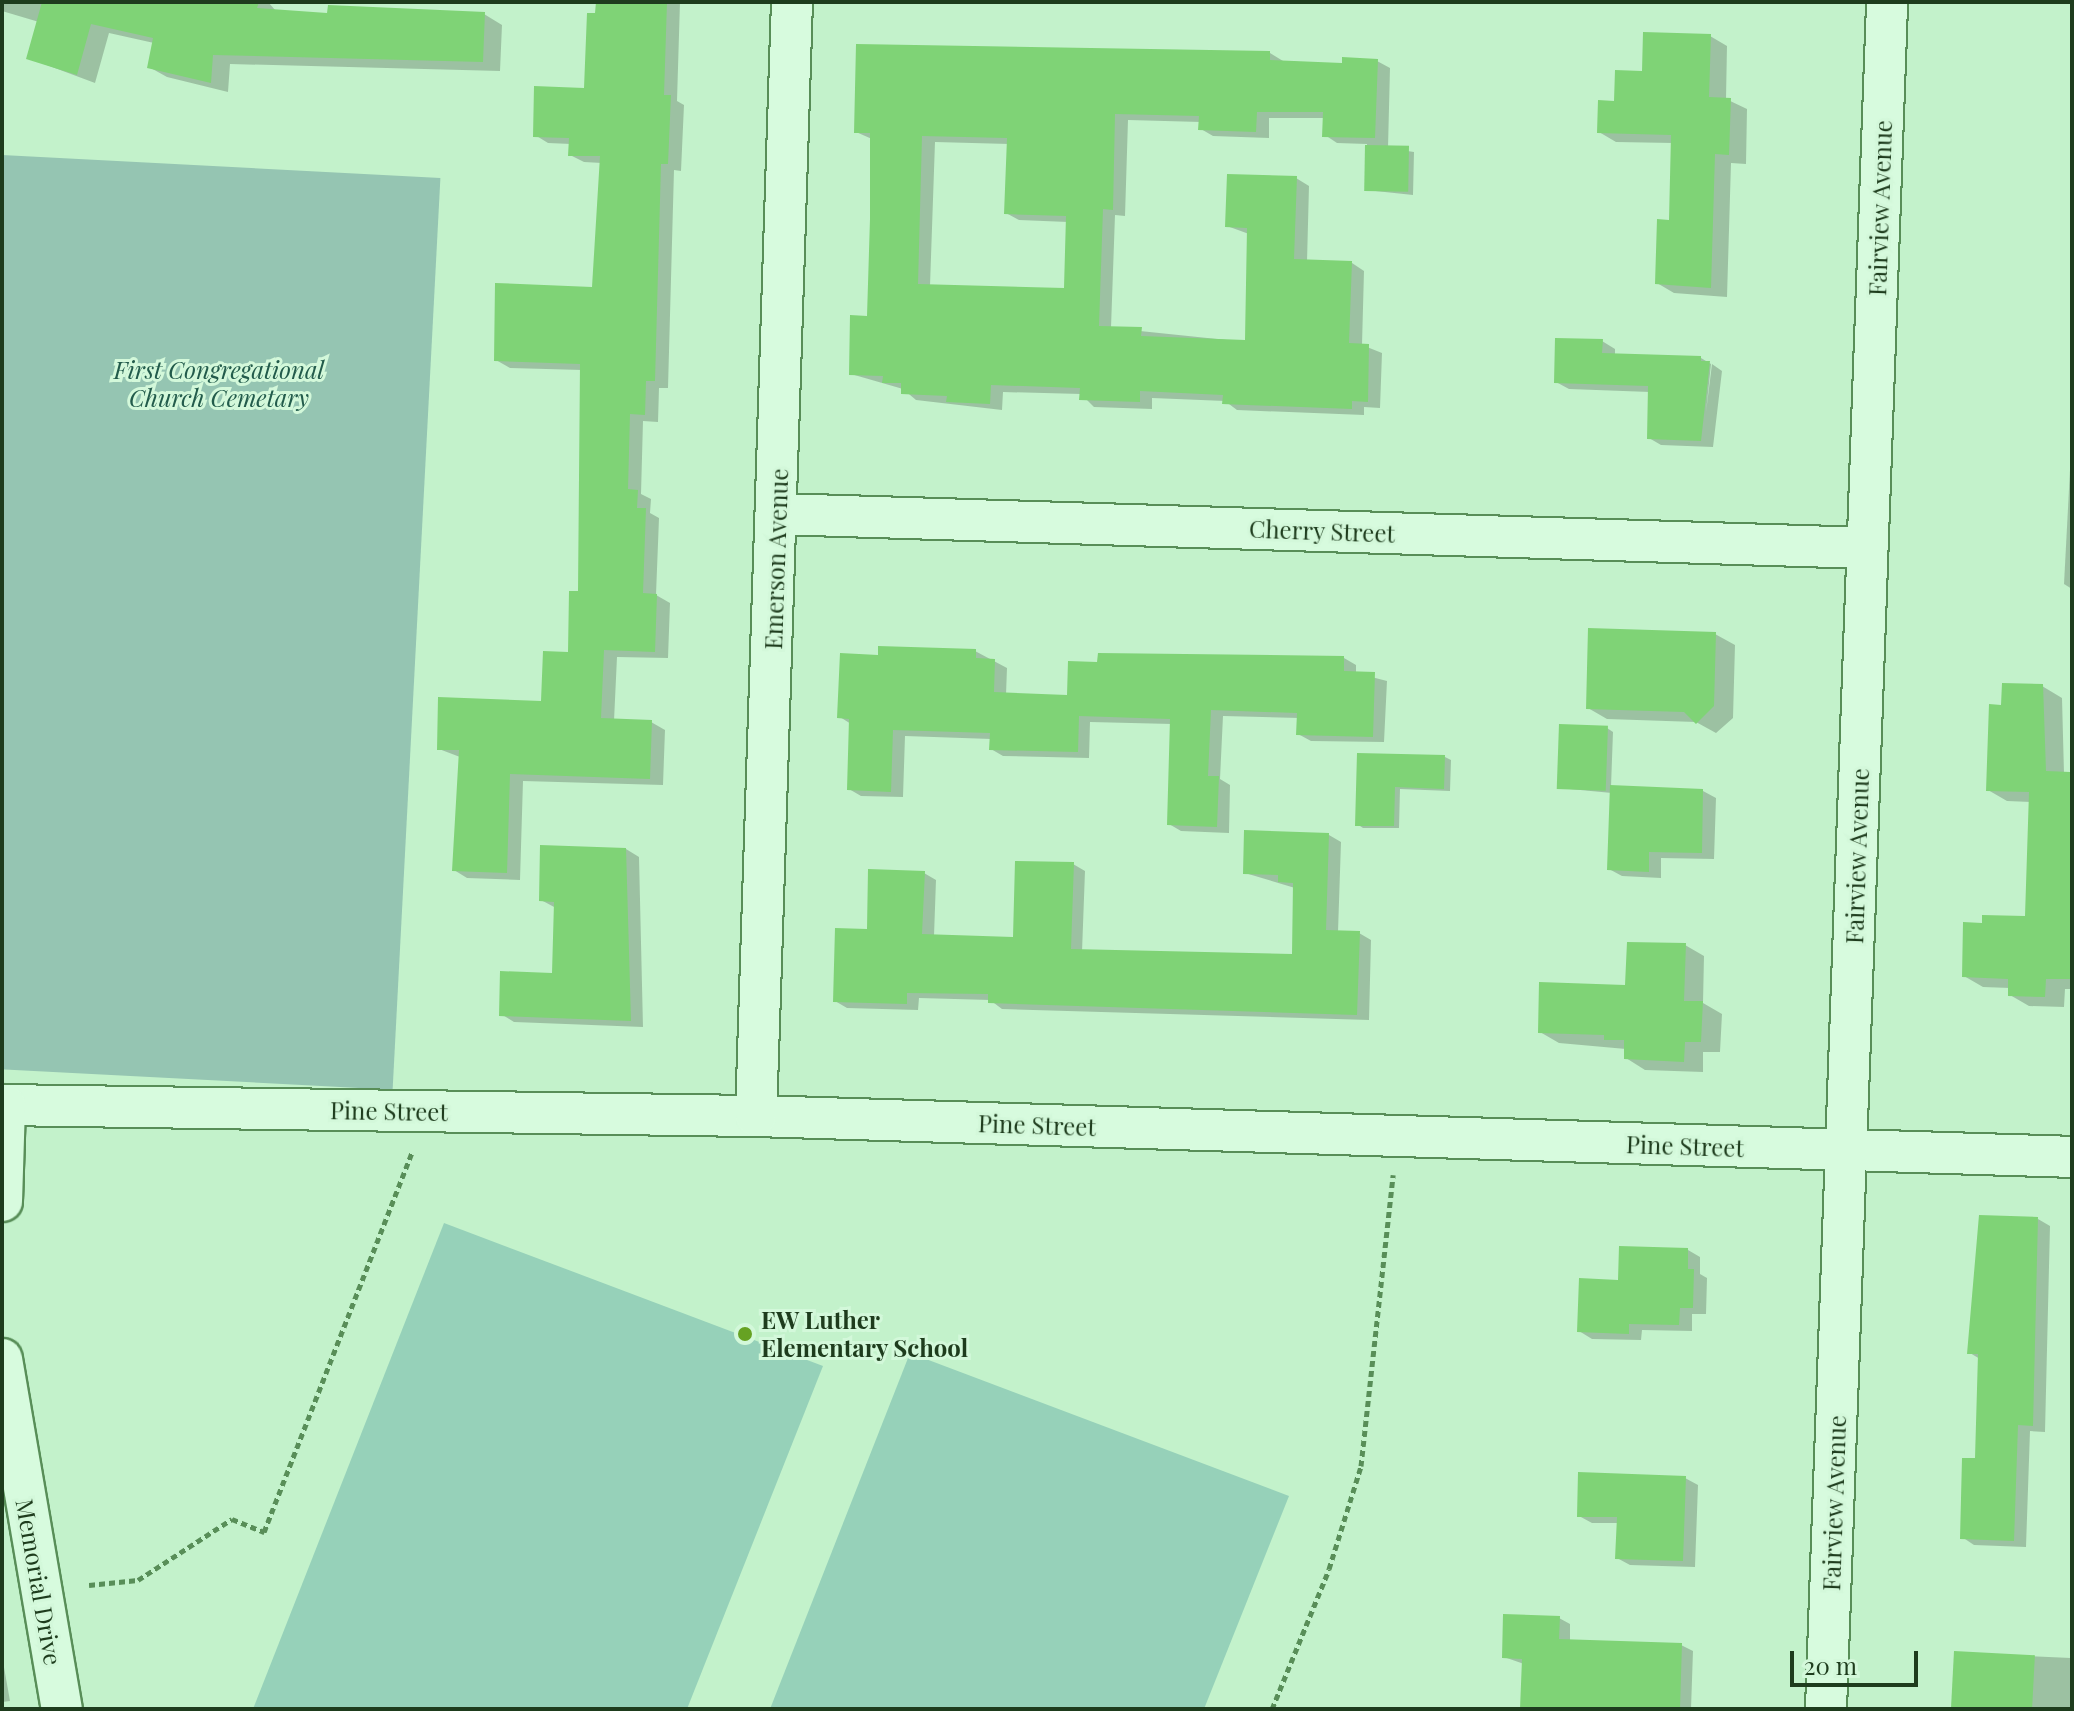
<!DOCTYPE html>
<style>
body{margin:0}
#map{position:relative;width:2074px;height:1711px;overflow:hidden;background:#c3f2cb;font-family:"Playfair Display",serif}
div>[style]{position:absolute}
.green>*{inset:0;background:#96d1b9}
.cemetery>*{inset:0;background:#95c5b2;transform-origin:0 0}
.shadow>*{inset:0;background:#0003}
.building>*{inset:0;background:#7fd376;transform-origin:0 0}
.path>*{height:5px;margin-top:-2.5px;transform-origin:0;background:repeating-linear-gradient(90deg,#588e58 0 6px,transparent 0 10px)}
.roads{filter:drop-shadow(2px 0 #588e58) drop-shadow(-2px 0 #588e58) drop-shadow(0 2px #588e58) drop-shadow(0 -2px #588e58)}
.street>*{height:40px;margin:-20px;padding:0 20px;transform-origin:20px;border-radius:20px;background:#d7fbde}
.dots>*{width:22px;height:22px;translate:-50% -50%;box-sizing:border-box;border:4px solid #d3f8da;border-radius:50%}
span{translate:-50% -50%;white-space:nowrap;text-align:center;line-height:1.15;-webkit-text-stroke:6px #d3f8da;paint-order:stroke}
.street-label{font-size:24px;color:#1e3c1d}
.park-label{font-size:24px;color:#225b4b;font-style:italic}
.poi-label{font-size:24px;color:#1e3c1d;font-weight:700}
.left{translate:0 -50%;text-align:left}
.frame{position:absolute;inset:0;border:4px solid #1e3c1d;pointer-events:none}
.scale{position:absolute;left:1790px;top:1651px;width:128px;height:36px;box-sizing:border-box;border:4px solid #1e3c1d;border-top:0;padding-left:10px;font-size:24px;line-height:28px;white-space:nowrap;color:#1e3c1d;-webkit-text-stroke:6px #d3f8da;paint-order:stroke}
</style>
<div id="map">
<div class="green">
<div style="clip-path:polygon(444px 1223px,823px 1366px,687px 1709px,253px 1709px)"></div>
<div style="clip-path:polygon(910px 1353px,1289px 1496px,1204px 1709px,770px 1709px)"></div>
</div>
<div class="cemetery">
<div style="left:2px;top:155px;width:439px;height:913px;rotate:3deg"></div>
</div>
<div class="shadow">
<div style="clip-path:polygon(2px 2px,268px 2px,276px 11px,329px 15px,484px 14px,502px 25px,500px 71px,230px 64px,228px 92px,167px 77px,149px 67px,154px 43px,109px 33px,95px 83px,28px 58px,39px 22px,2px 11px)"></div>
<div style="clip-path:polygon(598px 2px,680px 2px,677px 101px,684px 105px,681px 171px,674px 170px,668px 388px,659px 388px,658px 422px,643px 421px,641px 494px,651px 499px,650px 513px,659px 518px,656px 595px,670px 603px,668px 658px,617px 657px,614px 721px,651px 722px,665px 730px,663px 785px,523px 781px,520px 880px,467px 878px,454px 870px,460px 757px,439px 749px,543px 703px,569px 654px,579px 593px,582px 370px,510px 368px,496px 360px,594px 289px,602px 163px,584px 162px,570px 155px,571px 144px,548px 143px,535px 135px,586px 91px)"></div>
<div style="clip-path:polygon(1710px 36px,1727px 46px,1726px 99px,1747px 109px,1746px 164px,1731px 163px,1727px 297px,1674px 293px,1657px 283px,1671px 222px,1673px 143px,1616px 142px,1599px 132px,1644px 73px)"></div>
<div style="clip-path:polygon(evenodd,1270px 53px,1283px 61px,1344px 65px,1377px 61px,1390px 68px,1388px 148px,1414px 152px,1413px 195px,1366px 190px,1367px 144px,1337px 143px,1325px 135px,1325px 118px,1269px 118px,1269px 138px,1213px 136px,1201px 129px,1201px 122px,1128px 120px,1125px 216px,1115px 215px,1111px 328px,1246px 342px,1249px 234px,1227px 226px,1296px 178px,1309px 186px,1307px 262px,1352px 263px,1364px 271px,1362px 345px,1382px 353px,1380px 408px,1364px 407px,1364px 415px,1237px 410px,1225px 401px,1152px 398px,1152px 409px,1094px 407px,1081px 394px,1003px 392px,1002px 410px,916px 400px,903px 389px,851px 374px,869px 318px,872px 139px,856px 132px,1270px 53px,935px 142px,1009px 144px,1006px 213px,1019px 220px,1068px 222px,1066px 290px,930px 286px,935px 142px)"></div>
<div style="clip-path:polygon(2071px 303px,2072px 303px,2072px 349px,2070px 347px)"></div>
<div style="clip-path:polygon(1602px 341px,1615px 349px,1615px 355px,1701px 358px,1711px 364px,1706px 412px,1712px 364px,1722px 371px,1713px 447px,1661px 445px,1649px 438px,1650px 392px,1569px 389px,1556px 382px)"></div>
<div style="clip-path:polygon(2072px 432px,2072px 589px,2064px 584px)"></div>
<div style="clip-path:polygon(1715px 634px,1735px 645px,1733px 718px,1716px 733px,1696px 722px,1607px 719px,1588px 708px)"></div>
<div style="clip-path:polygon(975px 651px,1007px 668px,1006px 695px,1069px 697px,1344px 658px,1356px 665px,1356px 673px,1387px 681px,1384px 742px,1311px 741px,1298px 734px,1299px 718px,1223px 716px,1220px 779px,1230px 785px,1229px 833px,1181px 831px,1169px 824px,1172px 724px,1090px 722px,1089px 758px,1003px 756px,991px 749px,991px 739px,905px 736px,903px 797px,861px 796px,849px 789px,851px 724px,840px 717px,880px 657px)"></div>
<div style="clip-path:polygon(2042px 686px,2062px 698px,2064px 773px,2072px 775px,2072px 989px,2065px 989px,2064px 1007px,2029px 1006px,2010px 995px,2010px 988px,1983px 987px,1964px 976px,1984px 925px,2027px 919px,2031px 802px,2007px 801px,1988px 790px,2003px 707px)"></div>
<div style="clip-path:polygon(1607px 728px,1613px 732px,1611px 787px,1703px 791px,1716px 798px,1714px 859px,1661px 858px,1661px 878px,1622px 876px,1609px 869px,1612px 793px,1559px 788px)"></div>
<div style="clip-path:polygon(1359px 755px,1445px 757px,1451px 760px,1450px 791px,1400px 789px,1399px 828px,1363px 828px,1357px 824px)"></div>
<div style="clip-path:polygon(1329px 835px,1341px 842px,1338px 932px,1359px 933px,1371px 940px,1369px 1020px,1002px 1009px,990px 1000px,919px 998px,918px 1010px,847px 1008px,835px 1001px,869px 931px,924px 873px,936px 880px,934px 936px,1014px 939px,1073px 864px,1085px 871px,1082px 952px,1294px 956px,1295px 888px,1245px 873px)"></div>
<div style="clip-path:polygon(626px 849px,639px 857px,643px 1027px,514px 1022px,501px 1014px,554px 975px,556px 908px,541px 900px)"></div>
<div style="clip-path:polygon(1685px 945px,1704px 956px,1703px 1003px,1722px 1014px,1720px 1052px,1703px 1052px,1703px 1072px,1645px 1070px,1626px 1058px,1626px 1049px,1559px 1043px,1540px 1032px,1627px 987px)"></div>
<div style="clip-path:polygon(2038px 1219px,2050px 1226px,2045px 1432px,2030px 1431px,2026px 1547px,1974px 1545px,1962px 1537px,1977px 1460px,1980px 1359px,1970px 1353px)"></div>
<div style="clip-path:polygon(1688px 1250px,1700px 1257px,1700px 1274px,1707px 1278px,1706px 1314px,1692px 1314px,1692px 1331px,1642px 1330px,1641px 1340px,1592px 1339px,1579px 1331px,1620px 1282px)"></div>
<div style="clip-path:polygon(1685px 1478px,1698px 1485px,1695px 1567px,1630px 1565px,1617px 1558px,1619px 1523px,1592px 1523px,1579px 1516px)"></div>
<div style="clip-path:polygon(1559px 1618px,1570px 1624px,1570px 1641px,1681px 1645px,1693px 1651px,1691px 1709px,1522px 1709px,1524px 1664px,1504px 1657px)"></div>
<div style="clip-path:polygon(2072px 1646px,2072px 1709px,1955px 1709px,1956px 1653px,2071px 1658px)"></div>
<div style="clip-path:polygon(2px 1656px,10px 1701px,2px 1702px)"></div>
</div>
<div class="building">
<div style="clip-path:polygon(42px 2px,259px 2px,257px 8px,327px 13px,328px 5px,485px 12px,483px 62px,213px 55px,211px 83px,147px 68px,153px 38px,91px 24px,77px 75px,26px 59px)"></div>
<div style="clip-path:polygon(596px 2px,667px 2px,664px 95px,671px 95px,668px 164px,661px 164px,655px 381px,646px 381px,645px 415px,630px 414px,628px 489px,638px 490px,637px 508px,646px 508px,643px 593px,657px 594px,655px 652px,604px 650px,601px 718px,652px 720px,650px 779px,510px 774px,507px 873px,452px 871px,459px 750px,437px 750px,438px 697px,541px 701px,543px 651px,568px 652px,569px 591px,578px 591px,580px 364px,494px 361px,495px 283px,592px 287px,600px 156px,568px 156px,569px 138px,533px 137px,534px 86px,584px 88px,587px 13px,595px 13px)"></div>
<div style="clip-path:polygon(1643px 32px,1711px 34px,1709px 97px,1731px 98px,1729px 155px,1715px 154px,1711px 288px,1655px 284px,1657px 219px,1669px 220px,1671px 135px,1597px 133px,1598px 100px,1614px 101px,1615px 70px,1642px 71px)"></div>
<div style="clip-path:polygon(evenodd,856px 44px,1270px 51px,1270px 60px,1342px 63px,1342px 57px,1378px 59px,1375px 138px,1322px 137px,1323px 112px,1257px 112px,1256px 132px,1198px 130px,1199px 116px,1115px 114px,1113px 210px,1103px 209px,1099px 326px,1142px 327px,1141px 336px,1245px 340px,1247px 228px,1225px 227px,1227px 174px,1297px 176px,1294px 259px,1352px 261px,1349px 343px,1369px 344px,1368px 402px,1352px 401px,1352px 409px,1222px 404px,1223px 395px,1140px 391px,1140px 402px,1079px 400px,1080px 388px,991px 385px,990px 404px,946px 402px,947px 396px,901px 394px,901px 383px,882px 383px,883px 376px,849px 375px,850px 315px,867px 316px,870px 219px,870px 133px,854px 133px,856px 44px,922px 136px,1007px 138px,1004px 214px,1066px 216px,1064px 288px,918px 284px,922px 136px)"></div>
<div style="left:1365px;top:145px;width:44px;height:46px;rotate:1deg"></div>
<div style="clip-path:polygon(1555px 338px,1603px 339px,1602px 353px,1701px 356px,1701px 361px,1710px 361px,1701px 441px,1647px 439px,1648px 386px,1554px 383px)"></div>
<div style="clip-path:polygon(1588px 628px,1716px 632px,1714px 706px,1696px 724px,1684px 712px,1586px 709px)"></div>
<div style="clip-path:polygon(878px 646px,976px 649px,976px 658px,995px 659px,994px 692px,1067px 695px,1068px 661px,1097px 662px,1098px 653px,1344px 656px,1344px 671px,1375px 672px,1373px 737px,1296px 735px,1297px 713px,1211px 710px,1208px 776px,1219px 776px,1217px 827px,1167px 825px,1170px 719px,1079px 716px,1078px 752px,989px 750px,990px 733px,893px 730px,891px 792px,847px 790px,849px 719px,837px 718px,840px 653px,878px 655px)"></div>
<div style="clip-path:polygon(2002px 683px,2043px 684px,2046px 771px,2070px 772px,2072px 979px,2046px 979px,2045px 997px,2008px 996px,2008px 979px,1962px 977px,1963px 922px,1982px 923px,1982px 915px,2025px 916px,2029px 792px,1986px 791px,1989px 704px,2001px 705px)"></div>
<div style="left:1559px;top:724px;width:49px;height:65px;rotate:2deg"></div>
<div style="clip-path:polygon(1357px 753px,1445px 755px,1444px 789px,1395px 787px,1394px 826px,1355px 826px)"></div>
<div style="clip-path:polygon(1610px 785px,1703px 789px,1702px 853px,1649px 852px,1649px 872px,1607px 870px)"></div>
<div style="clip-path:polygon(1244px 830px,1329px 833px,1326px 930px,1360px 931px,1357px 1015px,988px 1003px,988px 994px,907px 993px,907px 1004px,833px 1002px,835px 928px,867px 929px,868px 869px,925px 871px,922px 934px,1013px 937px,1015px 861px,1074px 862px,1071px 949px,1292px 954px,1293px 883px,1278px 882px,1278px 875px,1243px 874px)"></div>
<div style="clip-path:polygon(540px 845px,626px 848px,631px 1021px,499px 1016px,500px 971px,552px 973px,554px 902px,539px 901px)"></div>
<div style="clip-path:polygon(1627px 942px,1686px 943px,1684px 1001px,1703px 1001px,1701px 1042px,1685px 1042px,1684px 1062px,1624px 1059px,1624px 1040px,1604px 1040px,1604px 1035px,1538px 1033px,1539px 982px,1625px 985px)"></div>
<div style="clip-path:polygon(1979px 1215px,2038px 1217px,2033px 1426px,2018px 1425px,2014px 1541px,1960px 1539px,1962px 1458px,1975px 1458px,1978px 1354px,1967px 1354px)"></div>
<div style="clip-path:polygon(1619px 1246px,1688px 1248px,1688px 1269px,1694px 1269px,1693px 1308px,1680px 1308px,1679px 1325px,1629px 1324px,1629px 1334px,1577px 1332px,1579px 1278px,1618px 1280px)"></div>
<div style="clip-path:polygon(1578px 1472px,1686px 1476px,1683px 1561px,1615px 1559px,1617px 1517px,1577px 1517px)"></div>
<div style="clip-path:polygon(1503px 1614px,1560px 1616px,1559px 1639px,1682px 1643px,1680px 1709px,1520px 1709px,1522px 1659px,1502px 1658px)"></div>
<div style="left:1954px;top:1651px;width:81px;height:58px;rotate:3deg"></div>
</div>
<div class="path">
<div style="left:89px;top:1585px;width:49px;rotate:-5.8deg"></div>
<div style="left:138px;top:1580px;width:112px;rotate:-33deg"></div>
<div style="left:232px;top:1519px;width:35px;rotate:22deg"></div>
<div style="left:264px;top:1532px;width:408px;rotate:-68.7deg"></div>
<div style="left:1272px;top:1709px;width:151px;rotate:-67.8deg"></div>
<div style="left:1329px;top:1569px;width:108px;rotate:-72.7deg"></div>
<div style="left:1361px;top:1466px;width:293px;rotate:-83.7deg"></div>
</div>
<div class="roads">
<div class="street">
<div style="left:778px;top:514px;width:1090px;rotate:1.79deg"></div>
<div style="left:2px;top:1105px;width:754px;rotate:0.84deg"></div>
<div style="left:756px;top:1116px;width:1317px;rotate:1.78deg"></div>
<div style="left:756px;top:1116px;width:1115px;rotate:-88.15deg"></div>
<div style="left:2px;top:1201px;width:96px;rotate:-88.2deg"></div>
<div style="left:2px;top:1359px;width:355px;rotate:80.3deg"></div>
<div style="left:1826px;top:1709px;width:1708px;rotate:-87.95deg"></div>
</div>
</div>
<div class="dots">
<div style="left:745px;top:1334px;background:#66a223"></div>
</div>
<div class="street-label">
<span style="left:1880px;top:208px;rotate:-88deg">Fairview Avenue</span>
<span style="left:1322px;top:531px;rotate:2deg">Cherry Street</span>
<span style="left:776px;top:559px;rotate:-88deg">Emerson Avenue</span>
<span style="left:1857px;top:856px;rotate:-88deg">Fairview Avenue</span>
<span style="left:389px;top:1111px;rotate:1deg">Pine Street</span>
<span style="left:1037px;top:1125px;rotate:2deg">Pine Street</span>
<span style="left:1685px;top:1146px;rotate:2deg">Pine Street</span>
<span style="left:1834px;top:1503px;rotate:-88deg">Fairview Avenue</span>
<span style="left:39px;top:1582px;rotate:80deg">Memorial Drive</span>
</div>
<div class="park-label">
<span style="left:219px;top:384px">First Congregational<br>Church Cemetary</span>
</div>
<div class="poi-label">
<span class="left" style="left:761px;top:1334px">EW Luther<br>Elementary School</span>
</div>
<div class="frame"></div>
<div class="scale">20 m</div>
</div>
